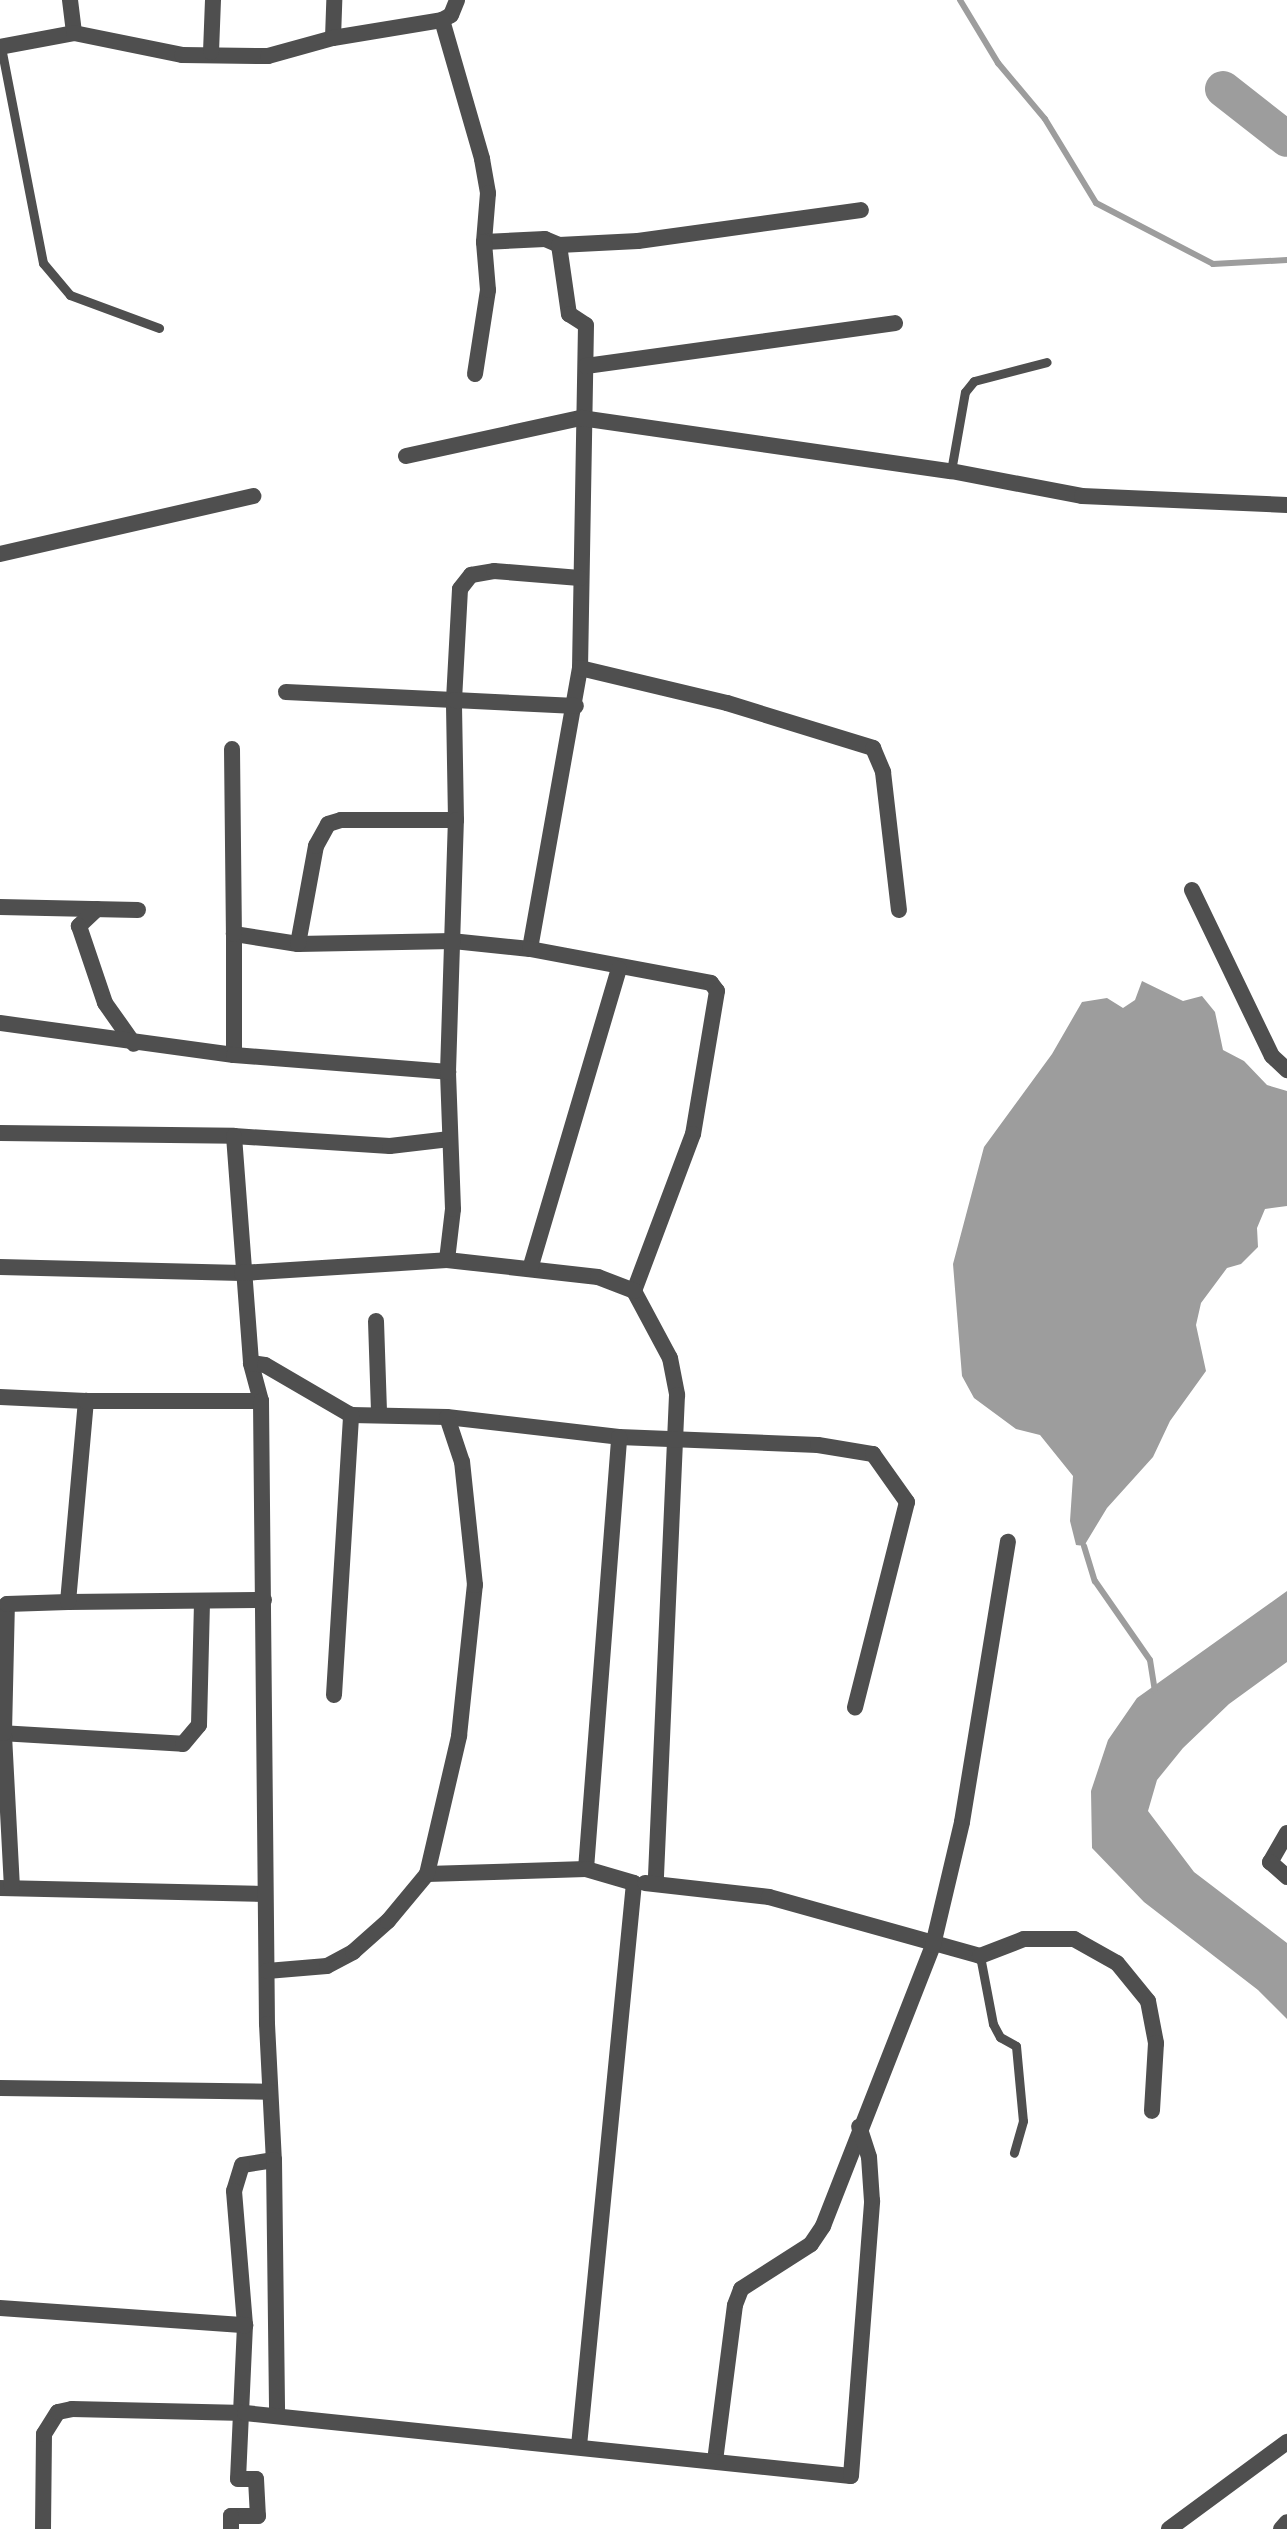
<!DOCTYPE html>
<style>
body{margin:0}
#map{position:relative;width:1287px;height:2529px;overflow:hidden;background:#fff;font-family:Poppins,sans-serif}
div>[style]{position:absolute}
.water>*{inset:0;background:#9d9d9d}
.stream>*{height:6px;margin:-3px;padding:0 3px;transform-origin:3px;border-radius:3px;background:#9d9d9d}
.river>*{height:36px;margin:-18px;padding:0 18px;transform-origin:18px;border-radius:18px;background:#9d9d9d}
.lane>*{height:9px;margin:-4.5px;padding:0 4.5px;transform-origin:4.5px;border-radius:4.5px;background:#4f4f4f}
.street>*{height:16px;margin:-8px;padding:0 8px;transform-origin:8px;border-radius:8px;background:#4f4f4f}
span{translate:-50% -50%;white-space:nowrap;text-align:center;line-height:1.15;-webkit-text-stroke:6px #fff;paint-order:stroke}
</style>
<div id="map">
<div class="water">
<div style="clip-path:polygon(1142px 981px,1183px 1001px,1202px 996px,1215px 1012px,1223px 1050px,1244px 1061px,1267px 1085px,1287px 1091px,1287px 1206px,1265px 1209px,1257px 1228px,1258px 1247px,1241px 1264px,1227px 1268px,1201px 1303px,1196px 1325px,1206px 1371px,1170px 1421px,1153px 1457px,1107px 1508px,1084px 1546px,1076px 1545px,1070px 1521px,1073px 1476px,1040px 1435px,1016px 1429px,974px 1398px,962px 1376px,953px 1264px,984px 1147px,1052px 1054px,1082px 1002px,1107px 998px,1123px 1008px,1135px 1000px)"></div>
<div style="clip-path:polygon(1287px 1591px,1287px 1662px,1229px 1704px,1183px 1748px,1157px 1780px,1148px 1811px,1194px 1872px,1287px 1943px,1287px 2019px,1258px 1990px,1144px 1902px,1092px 1848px,1091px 1791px,1108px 1740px,1137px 1698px)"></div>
</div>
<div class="stream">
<div style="left:960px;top:0;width:74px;rotate:58.9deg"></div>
<div style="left:998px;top:63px;width:73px;rotate:50deg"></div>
<div style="left:1045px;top:119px;width:98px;rotate:58.7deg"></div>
<div style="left:1096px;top:203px;width:132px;rotate:27.5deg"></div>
<div style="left:1213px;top:264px;width:74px;rotate:-3.1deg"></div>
<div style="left:1084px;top:1546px;width:37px;rotate:73deg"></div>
<div style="left:1095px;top:1581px;width:96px;rotate:55.2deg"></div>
<div style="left:1150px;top:1660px;width:31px;rotate:81deg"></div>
</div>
<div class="river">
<div style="left:1223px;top:89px;width:81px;rotate:38deg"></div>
</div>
<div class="lane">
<div style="left:1px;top:47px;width:220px;rotate:79deg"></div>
<div style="left:43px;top:263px;width:42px;rotate:49.8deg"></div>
<div style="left:70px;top:295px;width:95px;rotate:20.3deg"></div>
<div style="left:951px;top:471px;width:80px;rotate:-80deg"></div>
<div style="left:965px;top:392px;width:14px;rotate:-51deg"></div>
<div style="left:974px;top:381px;width:75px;rotate:-14.6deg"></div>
<div style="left:980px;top:1956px;width:69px;rotate:79.2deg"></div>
<div style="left:993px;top:2024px;width:15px;rotate:62deg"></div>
<div style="left:1000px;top:2037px;width:18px;rotate:29deg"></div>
<div style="left:1016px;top:2046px;width:75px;rotate:84.7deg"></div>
<div style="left:1023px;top:2121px;width:33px;rotate:106deg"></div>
</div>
<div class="street">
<div style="left:70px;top:0;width:33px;rotate:83deg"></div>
<div style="left:442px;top:20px;width:10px;rotate:-29deg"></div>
<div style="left:451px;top:15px;width:16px;rotate:-68deg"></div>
<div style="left:333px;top:38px;width:38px;rotate:-88deg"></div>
<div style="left:0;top:47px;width:75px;rotate:-10.7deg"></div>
<div style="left:74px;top:33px;width:110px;rotate:11.5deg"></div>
<div style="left:182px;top:55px;width:86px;rotate:0.7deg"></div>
<div style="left:268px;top:56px;width:67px;rotate:-15.5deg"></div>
<div style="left:333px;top:38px;width:110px;rotate:-9.4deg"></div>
<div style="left:442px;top:20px;width:145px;rotate:73.9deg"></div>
<div style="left:482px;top:159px;width:35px;rotate:80deg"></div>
<div style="left:488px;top:193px;width:49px;rotate:94.7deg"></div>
<div style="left:484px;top:242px;width:61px;rotate:-2.8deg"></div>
<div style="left:545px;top:239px;width:15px;rotate:23deg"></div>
<div style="left:559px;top:245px;width:70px;rotate:81.8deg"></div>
<div style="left:569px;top:314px;width:20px;rotate:33deg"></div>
<div style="left:586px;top:325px;width:343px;rotate:91deg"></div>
<div style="left:580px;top:668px;width:285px;rotate:100.1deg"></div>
<div style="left:530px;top:949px;width:77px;rotate:-174.1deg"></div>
<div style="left:453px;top:941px;width:155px;rotate:178.9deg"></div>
<div style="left:298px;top:944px;width:65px;rotate:-171.1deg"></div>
<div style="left:234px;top:934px;width:121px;rotate:90deg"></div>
<div style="left:211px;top:52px;width:52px;rotate:-87.8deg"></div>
<div style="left:559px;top:245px;width:79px;rotate:-2.9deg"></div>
<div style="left:638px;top:241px;width:225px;rotate:-7.9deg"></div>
<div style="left:586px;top:366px;width:312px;rotate:-7.9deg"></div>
<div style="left:475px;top:374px;width:85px;rotate:-81.2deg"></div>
<div style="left:488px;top:290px;width:48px;rotate:-94.8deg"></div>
<div style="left:406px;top:456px;width:179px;rotate:-12.3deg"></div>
<div style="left:581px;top:418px;width:374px;rotate:8.2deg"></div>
<div style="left:951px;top:471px;width:133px;rotate:10.8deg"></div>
<div style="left:1082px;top:496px;width:205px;rotate:2.5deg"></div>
<div style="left:0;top:554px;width:260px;rotate:-12.9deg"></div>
<div style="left:580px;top:668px;width:151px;rotate:13.4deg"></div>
<div style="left:727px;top:703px;width:153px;rotate:17.1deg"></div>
<div style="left:873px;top:748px;width:26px;rotate:67deg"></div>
<div style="left:883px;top:772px;width:139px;rotate:83.4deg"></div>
<div style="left:286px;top:692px;width:168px;rotate:2.7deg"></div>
<div style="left:454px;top:700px;width:111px;rotate:-86.9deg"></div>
<div style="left:460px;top:589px;width:18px;rotate:-52deg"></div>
<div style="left:471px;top:575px;width:23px;rotate:-10deg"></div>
<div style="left:494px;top:571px;width:86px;rotate:4.7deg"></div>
<div style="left:232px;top:749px;width:185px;rotate:89.4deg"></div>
<div style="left:1192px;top:890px;width:184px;rotate:64.3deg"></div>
<div style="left:1272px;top:1056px;width:21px;rotate:43deg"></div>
<div style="left:0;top:907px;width:138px;rotate:1.2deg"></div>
<div style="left:97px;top:909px;width:25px;rotate:137deg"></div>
<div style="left:79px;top:926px;width:81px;rotate:71.3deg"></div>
<div style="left:105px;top:1003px;width:50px;rotate:54.7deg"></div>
<div style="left:298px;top:944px;width:100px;rotate:-79.6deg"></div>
<div style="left:316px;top:846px;width:25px;rotate:-61deg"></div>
<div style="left:328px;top:824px;width:14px;rotate:-17deg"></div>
<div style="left:341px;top:820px;width:115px"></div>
<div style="left:456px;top:820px;width:120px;rotate:-91deg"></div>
<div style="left:454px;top:700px;width:122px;rotate:2.8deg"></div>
<div style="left:530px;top:949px;width:184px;rotate:10.6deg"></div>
<div style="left:711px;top:983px;width:10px;rotate:53deg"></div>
<div style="left:717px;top:991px;width:145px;rotate:99.5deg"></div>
<div style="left:693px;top:1134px;width:168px;rotate:110.6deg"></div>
<div style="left:634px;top:1291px;width:76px;rotate:61.8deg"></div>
<div style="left:670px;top:1358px;width:38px;rotate:79deg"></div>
<div style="left:677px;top:1395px;width:488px;rotate:92.5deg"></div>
<div style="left:0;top:1023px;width:236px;rotate:7.8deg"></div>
<div style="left:234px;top:1055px;width:215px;rotate:4.5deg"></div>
<div style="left:0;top:1133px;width:234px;rotate:0.7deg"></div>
<div style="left:234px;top:1136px;width:156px;rotate:3.7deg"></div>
<div style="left:390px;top:1146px;width:60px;rotate:-6.7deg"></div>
<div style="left:234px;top:1136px;width:228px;rotate:85.7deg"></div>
<div style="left:447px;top:1260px;width:152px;rotate:6.4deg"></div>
<div style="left:598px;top:1277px;width:39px;rotate:21deg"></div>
<div style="left:0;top:1267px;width:242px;rotate:1.4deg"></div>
<div style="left:242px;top:1273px;width:205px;rotate:-3.6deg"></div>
<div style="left:447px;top:1260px;width:51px;rotate:-83.3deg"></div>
<div style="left:453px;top:1209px;width:137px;rotate:-92.1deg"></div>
<div style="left:448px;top:1072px;width:252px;rotate:-88.2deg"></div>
<div style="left:530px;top:1269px;width:313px;rotate:-73.5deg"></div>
<div style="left:376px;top:1321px;width:92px;rotate:88.1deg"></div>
<div style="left:0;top:1397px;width:86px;rotate:2.7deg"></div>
<div style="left:261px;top:1401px;width:39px;rotate:-105deg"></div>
<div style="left:251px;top:1363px;width:14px;rotate:8deg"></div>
<div style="left:265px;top:1365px;width:99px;rotate:30.2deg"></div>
<div style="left:351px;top:1415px;width:96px;rotate:1.2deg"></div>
<div style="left:447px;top:1417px;width:173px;rotate:6.6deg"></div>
<div style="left:619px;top:1437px;width:199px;rotate:2.3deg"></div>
<div style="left:818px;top:1445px;width:56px;rotate:9.3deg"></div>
<div style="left:873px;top:1454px;width:59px;rotate:54.7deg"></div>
<div style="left:907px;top:1502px;width:212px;rotate:104.2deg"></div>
<div style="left:68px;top:1602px;width:196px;rotate:-0.6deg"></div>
<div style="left:334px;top:1695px;width:281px;rotate:-86.5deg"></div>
<div style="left:0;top:1733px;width:183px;rotate:3.4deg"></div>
<div style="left:183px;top:1744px;width:25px;rotate:-50deg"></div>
<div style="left:199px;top:1725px;width:124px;rotate:-88.6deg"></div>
<div style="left:1287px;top:1833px;width:34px;rotate:120deg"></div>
<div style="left:1270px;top:1862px;width:23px;rotate:41deg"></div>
<div style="left:586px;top:1869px;width:433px;rotate:-85.6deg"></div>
<div style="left:427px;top:1874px;width:159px;rotate:-1.8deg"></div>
<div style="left:586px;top:1869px;width:50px;rotate:16.3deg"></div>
<div style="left:634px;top:1883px;width:566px;rotate:95.58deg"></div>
<div style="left:645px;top:1883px;width:125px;rotate:6.4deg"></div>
<div style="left:769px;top:1897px;width:219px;rotate:15.6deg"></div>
<div style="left:980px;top:1956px;width:47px;rotate:-21.1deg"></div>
<div style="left:1024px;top:1939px;width:50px"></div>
<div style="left:1074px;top:1939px;width:49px;rotate:29.2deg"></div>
<div style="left:1117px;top:1963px;width:49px;rotate:50.8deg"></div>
<div style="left:1148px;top:2001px;width:43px;rotate:79.2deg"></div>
<div style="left:1156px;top:2043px;width:68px;rotate:93.4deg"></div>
<div style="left:0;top:1888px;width:265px;rotate:1.3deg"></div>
<div style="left:12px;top:1888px;width:155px;rotate:-93deg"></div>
<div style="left:4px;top:1733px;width:129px;rotate:-88.7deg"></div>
<div style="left:7px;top:1604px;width:61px;rotate:-1.9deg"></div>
<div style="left:68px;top:1602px;width:202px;rotate:-84.9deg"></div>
<div style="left:86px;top:1401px;width:175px"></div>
<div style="left:261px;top:1401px;width:623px;rotate:89.45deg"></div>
<div style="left:267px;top:2024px;width:136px;rotate:87.1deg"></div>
<div style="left:274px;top:2160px;width:32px;rotate:171deg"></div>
<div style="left:242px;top:2165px;width:27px;rotate:107deg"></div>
<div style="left:234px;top:2191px;width:134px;rotate:85.3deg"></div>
<div style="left:245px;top:2325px;width:154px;rotate:92.6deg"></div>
<div style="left:238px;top:2479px;width:18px"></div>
<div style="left:256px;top:2479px;width:37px;rotate:87deg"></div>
<div style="left:258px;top:2516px;width:27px;rotate:180deg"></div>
<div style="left:231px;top:2516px;width:13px;rotate:90deg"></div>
<div style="left:267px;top:1971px;width:60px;rotate:-4.8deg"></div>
<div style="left:327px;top:1966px;width:30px;rotate:-28deg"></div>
<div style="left:353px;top:1952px;width:47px;rotate:-41.5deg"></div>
<div style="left:388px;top:1921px;width:61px;rotate:-50.3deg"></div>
<div style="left:427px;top:1874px;width:142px;rotate:-76.9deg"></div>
<div style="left:459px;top:1736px;width:152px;rotate:-84deg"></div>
<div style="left:475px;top:1585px;width:124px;rotate:-96deg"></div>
<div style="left:462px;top:1462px;width:47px;rotate:-108.4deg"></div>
<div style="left:0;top:2088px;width:270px;rotate:0.8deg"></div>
<div style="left:274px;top:2160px;width:256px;rotate:89.3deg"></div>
<div style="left:0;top:2308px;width:246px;rotate:4deg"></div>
<div style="left:715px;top:2461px;width:157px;rotate:-82.7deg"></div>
<div style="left:735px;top:2305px;width:17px;rotate:-69deg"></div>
<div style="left:741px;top:2289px;width:83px;rotate:-32.7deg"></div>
<div style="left:811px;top:2244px;width:22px;rotate:-56deg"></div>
<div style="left:823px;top:2226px;width:302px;rotate:-68.6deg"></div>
<div style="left:933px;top:1945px;width:126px;rotate:-76.7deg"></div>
<div style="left:962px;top:1822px;width:284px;rotate:-80.7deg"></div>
<div style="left:43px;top:2529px;width:95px;rotate:-89.4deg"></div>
<div style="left:44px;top:2434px;width:26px;rotate:-58deg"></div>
<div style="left:58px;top:2412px;width:14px;rotate:-12deg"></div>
<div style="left:72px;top:2409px;width:173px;rotate:1.3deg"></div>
<div style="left:245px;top:2413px;width:609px;rotate:5.94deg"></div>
<div style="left:851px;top:2476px;width:276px;rotate:-85.6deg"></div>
<div style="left:872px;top:2201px;width:44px;rotate:-93.9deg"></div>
<div style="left:869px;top:2157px;width:32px;rotate:-108deg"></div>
<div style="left:1169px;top:2529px;width:147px;rotate:-36.4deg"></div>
<div style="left:1281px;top:2529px;width:9px;rotate:-49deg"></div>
</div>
</div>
